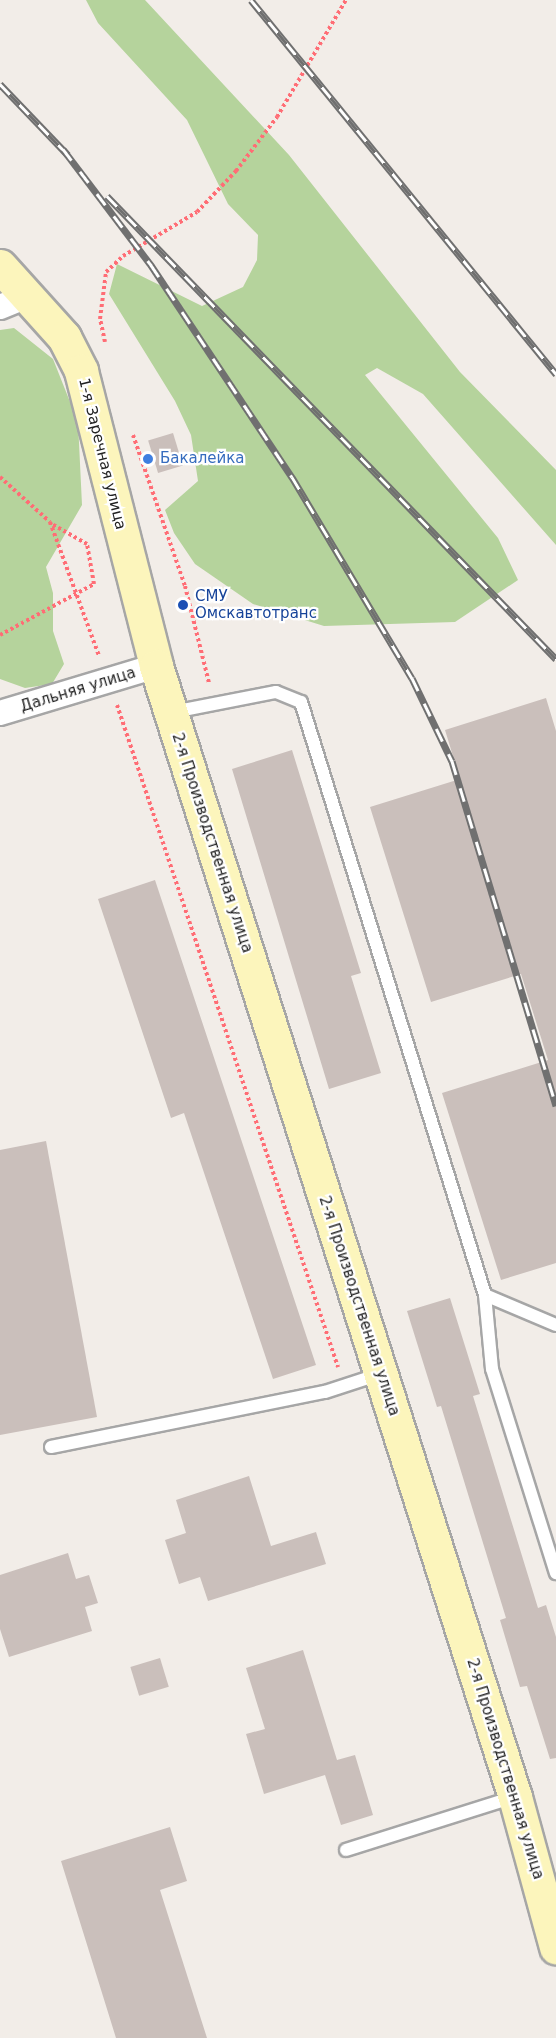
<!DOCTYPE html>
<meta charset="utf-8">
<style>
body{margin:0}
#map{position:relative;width:556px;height:2038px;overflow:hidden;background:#f2ede8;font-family:"DejaVu Sans",sans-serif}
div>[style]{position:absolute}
.forest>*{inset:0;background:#b5d39c}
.building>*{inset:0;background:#cabfbb;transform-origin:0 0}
.path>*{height:4px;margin-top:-2px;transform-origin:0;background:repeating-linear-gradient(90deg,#ff6d75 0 3px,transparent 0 6px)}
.roads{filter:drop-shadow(2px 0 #a6a6a6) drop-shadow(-2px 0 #a6a6a6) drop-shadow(0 2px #a6a6a6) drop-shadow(0 -2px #a6a6a6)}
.lane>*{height:12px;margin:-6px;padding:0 6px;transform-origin:6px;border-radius:6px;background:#fff}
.street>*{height:24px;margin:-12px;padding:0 12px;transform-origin:12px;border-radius:12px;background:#fff}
.secondary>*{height:33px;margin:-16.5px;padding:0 16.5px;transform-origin:16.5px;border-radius:16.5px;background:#fcf5bc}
.rail>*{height:7px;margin-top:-3.5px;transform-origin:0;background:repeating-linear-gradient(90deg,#fff 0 14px,#707070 0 28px);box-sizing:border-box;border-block:2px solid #707070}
.dots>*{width:16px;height:16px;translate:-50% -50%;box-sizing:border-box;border:3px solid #fff;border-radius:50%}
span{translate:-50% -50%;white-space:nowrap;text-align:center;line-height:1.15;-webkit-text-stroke:4.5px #fff;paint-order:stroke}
.street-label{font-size:15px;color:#222}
.shop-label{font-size:15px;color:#366cbe}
.left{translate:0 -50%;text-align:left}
.transit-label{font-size:15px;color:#164399}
</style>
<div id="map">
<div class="forest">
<div style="clip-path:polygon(86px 0,145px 0,289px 155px,460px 372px,556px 470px,556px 545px,423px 394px,377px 368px,365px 375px,498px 538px,518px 580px,455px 622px,324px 626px,253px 604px,195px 564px,174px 533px,165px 510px,198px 481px,191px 435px,175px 401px,109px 294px,117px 264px,202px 306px,243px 287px,257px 260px,258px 235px,228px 204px,187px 120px,98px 23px)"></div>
<div style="clip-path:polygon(14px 328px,53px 359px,78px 422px,82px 505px,46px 567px,53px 593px,53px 631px,64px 664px,52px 684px,25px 688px,0 679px,0 330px)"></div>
</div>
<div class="building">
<div style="left:173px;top:433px;width:34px;height:26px;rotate:73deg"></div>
<div style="clip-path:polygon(546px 698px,556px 731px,556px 1263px,501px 1280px,442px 1093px,548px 1060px,521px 974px,431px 1002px,370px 807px,460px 779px,445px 730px)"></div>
<div style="clip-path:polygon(292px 750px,361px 973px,351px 976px,381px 1073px,329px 1089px,232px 769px)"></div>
<div style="clip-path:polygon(155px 880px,316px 1365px,273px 1379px,184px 1113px,171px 1118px,98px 899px)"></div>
<div style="clip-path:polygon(46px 1141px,97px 1417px,0 1435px,0 1150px)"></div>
<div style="clip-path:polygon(450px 1298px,480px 1394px,473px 1396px,538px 1608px,546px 1605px,556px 1637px,556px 1758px,550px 1759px,527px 1686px,520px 1687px,500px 1620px,506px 1618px,441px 1406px,437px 1407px,407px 1311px)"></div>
<div style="clip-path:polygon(249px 1476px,271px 1546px,316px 1532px,326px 1564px,208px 1601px,200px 1577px,179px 1584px,165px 1540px,186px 1533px,176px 1500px)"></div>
<div style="clip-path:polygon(68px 1553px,76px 1579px,89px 1575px,98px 1603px,85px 1607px,92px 1631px,9px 1657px,0 1629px,0 1575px)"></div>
<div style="clip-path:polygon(303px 1650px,337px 1760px,355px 1755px,373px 1815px,341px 1825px,325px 1775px,264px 1794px,246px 1734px,265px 1729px,246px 1668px)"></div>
<div style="left:160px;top:1658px;width:30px;height:31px;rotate:73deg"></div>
<div style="clip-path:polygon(170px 1827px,187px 1881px,160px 1890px,207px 2038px,116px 2038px,61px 1861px)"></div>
</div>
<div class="path">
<div style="left:105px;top:342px;width:24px;rotate:-102deg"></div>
<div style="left:100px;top:319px;width:47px;rotate:-82.7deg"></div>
<div style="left:106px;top:272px;width:23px;rotate:-43deg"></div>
<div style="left:123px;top:256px;width:86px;rotate:-30.7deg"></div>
<div style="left:197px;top:212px;width:57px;rotate:-46.4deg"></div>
<div style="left:236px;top:171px;width:68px;rotate:-52.8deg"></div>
<div style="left:277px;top:117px;width:136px;rotate:-59.5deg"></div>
<div style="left:133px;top:435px;width:160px;rotate:71deg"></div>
<div style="left:185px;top:586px;width:100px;rotate:76.1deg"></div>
<div style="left:0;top:477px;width:67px;rotate:42deg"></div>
<div style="left:50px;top:522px;width:143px;rotate:69.9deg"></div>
<div style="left:0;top:635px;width:107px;rotate:-28.5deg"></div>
<div style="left:94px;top:584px;width:41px;rotate:-99.9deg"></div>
<div style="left:87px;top:544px;width:43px;rotate:-150.4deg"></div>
<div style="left:117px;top:705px;width:698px;rotate:71.54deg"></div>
</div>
<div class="roads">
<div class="lane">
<div style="left:173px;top:712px;width:105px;rotate:-11deg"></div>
<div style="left:276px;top:692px;width:27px;rotate:22deg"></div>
<div style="left:301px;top:702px;width:621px;rotate:72.76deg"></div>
<div style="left:485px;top:1295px;width:77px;rotate:22.9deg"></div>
<div style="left:485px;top:1295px;width:74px;rotate:84.6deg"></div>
<div style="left:492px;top:1369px;width:214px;rotate:72.6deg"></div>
<div style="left:51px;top:1447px;width:279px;rotate:-11.4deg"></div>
<div style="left:325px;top:1392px;width:58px;rotate:-18.1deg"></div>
<div style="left:346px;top:1850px;width:176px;rotate:-17.5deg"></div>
</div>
<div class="street">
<div style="left:0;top:307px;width:31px;rotate:-22deg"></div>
<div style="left:0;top:713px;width:163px;rotate:-16.8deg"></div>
</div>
<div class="secondary">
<div style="left:0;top:266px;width:96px;rotate:48deg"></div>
<div style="left:64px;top:337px;width:38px;rotate:63deg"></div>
<div style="left:81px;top:371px;width:304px;rotate:75.7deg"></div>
<div style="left:156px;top:666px;width:1187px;rotate:72.39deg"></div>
<div style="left:515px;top:1797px;width:156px;rotate:74.7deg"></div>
</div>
</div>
<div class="rail">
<div style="left:251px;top:0;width:483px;rotate:50.8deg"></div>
<div style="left:0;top:84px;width:98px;rotate:46.2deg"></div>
<div style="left:63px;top:149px;width:146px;rotate:52.8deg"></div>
<div style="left:151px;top:265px;width:255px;rotate:56.4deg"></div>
<div style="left:292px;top:477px;width:234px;rotate:59.2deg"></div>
<div style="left:412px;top:678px;width:92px;rotate:64.3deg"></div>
<div style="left:452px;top:761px;width:360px;rotate:73.2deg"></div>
<div style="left:107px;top:196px;width:645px;rotate:45.88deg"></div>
</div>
<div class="dots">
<div style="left:148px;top:459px;background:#3f7fe0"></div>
<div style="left:183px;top:605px;background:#1a4fb4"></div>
</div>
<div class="street-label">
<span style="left:102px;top:454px;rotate:76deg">1-я Заречная улица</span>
<span style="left:78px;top:690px;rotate:-17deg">Дальняя улица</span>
<span style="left:212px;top:843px;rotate:72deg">2-я Производственная улица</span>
<span style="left:359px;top:1306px;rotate:72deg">2-я Производственная улица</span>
<span style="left:505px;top:1769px;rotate:73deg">2-я Производственная улица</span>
</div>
<div class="shop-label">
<span class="left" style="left:160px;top:459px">Бакалейка</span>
</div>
<div class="transit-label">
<span class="left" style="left:195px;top:605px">СМУ<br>Омскавтотранс</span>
</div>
</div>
